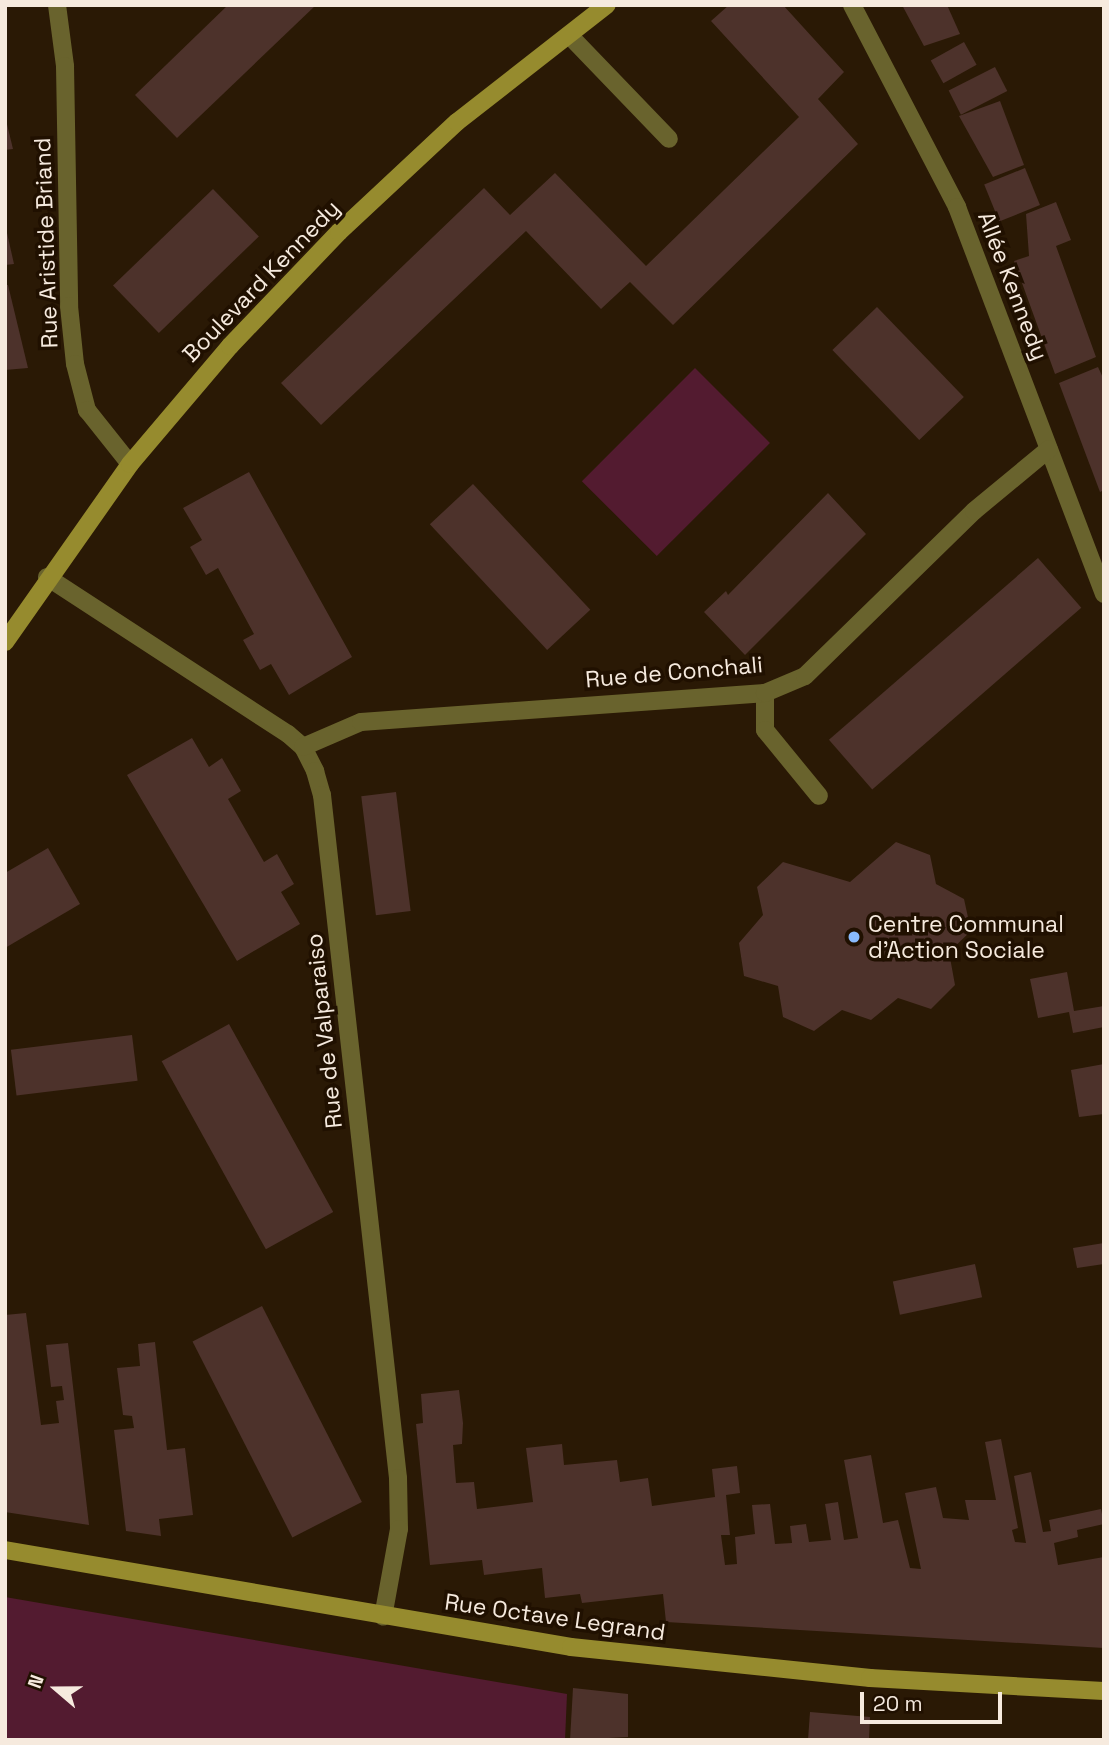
<!DOCTYPE html>
<meta charset="utf-8">
<style>
body{margin:0}
#map{position:relative;width:1109px;height:1745px;overflow:hidden;background:#2a1905;font-family:"Space Grotesk",sans-serif}
div>[style]{position:absolute}
.green>*{inset:0;background:#531b30;transform-origin:0 0}
.building>*{inset:0;background:#4d322b;transform-origin:0 0}
.lane>*{height:18px;margin:-9px;padding:0 9px;transform-origin:9px;border-radius:9px;background:#69632d}
.street>*{height:18px;margin:-9px;padding:0 9px;transform-origin:9px;border-radius:9px;background:#69632d}
.secondary>*{height:18px;margin:-9px;padding:0 9px;transform-origin:9px;border-radius:9px;background:#968b2e}
.dots>*{width:19px;height:19px;translate:-50% -50%;box-sizing:border-box;border:4px solid #201000;border-radius:50%}
span{translate:-50% -50%;white-space:nowrap;text-align:center;line-height:1.15;-webkit-text-stroke:7px #201000;paint-order:stroke}
.street-label{font-size:23px;color:#f6eade}
.poi-label{font-size:23px;color:#f6eade}
.left{translate:0 -50%;text-align:left}
.frame{position:absolute;inset:0;border:7px solid #f6eade;pointer-events:none}
.north{position:absolute;left:21px;top:1654px;width:70px;height:70px;-webkit-text-stroke:5px #201000;paint-order:stroke;rotate:290deg;font-size:19px;font-weight:700;line-height:28px;text-align:center;color:#f6eade}
.north::after{content:'';display:block;margin:auto;width:24px;height:32px;background:#f6eade;clip-path:polygon(50% 0,100% 100%,50% 72%,0 100%)}
.scale{position:absolute;left:860px;top:1692px;width:142px;height:32px;box-sizing:border-box;border:4px solid #f6eade;border-top:0;padding-left:9px;font-size:21px;line-height:24px;white-space:nowrap;color:#f6eade;-webkit-text-stroke:5px #201000;paint-order:stroke}
</style>
<div id="map">
<div class="green">
<div style="left:695px;top:368px;width:106px;height:160px;rotate:45deg"></div>
<div style="clip-path:polygon(5px 1597px,567px 1694px,565px 1740px,5px 1740px)"></div>
</div>
<div class="building">
<div style="clip-path:polygon(228px 5px,316px 5px,177px 138px,135px 95px)"></div>
<div style="clip-path:polygon(729px 5px,783px 5px,844px 72px,818px 99px,858px 144px,673px 325px,630px 282px,601px 309px,526px 231px,321px 425px,281px 383px,484px 188px,510px 215px,555px 173px,646px 266px,799px 117px,711px 21px)"></div>
<div style="clip-path:polygon(902px 5px,947px 5px,960px 34px,924px 46px)"></div>
<div style="left:964px;top:42px;width:26px;height:38px;rotate:61deg"></div>
<div style="left:995px;top:67px;width:27px;height:52px;rotate:63deg"></div>
<div style="clip-path:polygon(1000px 101px,1024px 165px,993px 177px,959px 116px)"></div>
<div style="clip-path:polygon(5px 116px,13px 149px,5px 150px)"></div>
<div style="left:1025px;top:168px;width:40px;height:44px;rotate:68deg"></div>
<div style="left:213px;top:189px;width:66px;height:139px;rotate:46deg"></div>
<div style="clip-path:polygon(1056px 202px,1071px 240px,1056px 246px,1096px 357px,1055px 374px,1014px 261px,1029px 256px,1026px 214px)"></div>
<div style="clip-path:polygon(5px 224px,14px 264px,5px 265px)"></div>
<div style="clip-path:polygon(5px 285px,8px 285px,28px 368px,5px 370px)"></div>
<div style="left:877px;top:307px;width:125px;height:62px;rotate:46deg"></div>
<div style="clip-path:polygon(1098px 367px,1104px 380px,1104px 490px,1100px 492px,1059px 383px)"></div>
<div style="clip-path:polygon(249px 472px,352px 657px,289px 695px,271px 664px,260px 670px,243px 640px,254px 634px,218px 568px,206px 575px,190px 547px,202px 540px,183px 508px)"></div>
<div style="left:473px;top:484px;width:172px;height:59px;rotate:47deg"></div>
<div style="clip-path:polygon(828px 493px,866px 534px,745px 655px,704px 612px,726px 591px,728px 595px)"></div>
<div style="left:1038px;top:558px;width:66px;height:277px;rotate:49deg"></div>
<div style="clip-path:polygon(192px 738px,209px 767px,222px 758px,241px 791px,228px 799px,264px 862px,277px 854px,294px 884px,281px 892px,300px 924px,237px 961px,127px 775px)"></div>
<div style="left:396px;top:792px;width:120px;height:35px;rotate:83deg"></div>
<div style="clip-path:polygon(896px 842px,930px 855px,936px 884px,964px 899px,971px 931px,949px 952px,955px 985px,931px 1009px,898px 998px,871px 1020px,842px 1010px,814px 1031px,783px 1017px,778px 986px,744px 976px,739px 943px,763px 915px,757px 887px,783px 862px,850px 882px)"></div>
<div style="clip-path:polygon(48px 848px,80px 904px,5px 948px,5px 873px)"></div>
<div style="clip-path:polygon(1067px 972px,1074px 1011px,1104px 1006px,1104px 1027px,1073px 1033px,1069px 1012px,1038px 1018px,1030px 979px)"></div>
<div style="left:229px;top:1024px;width:215px;height:77px;rotate:61deg"></div>
<div style="left:132px;top:1035px;width:46px;height:122px;rotate:83deg"></div>
<div style="clip-path:polygon(1104px 1064px,1104px 1114px,1079px 1117px,1071px 1070px)"></div>
<div style="clip-path:polygon(1104px 1243px,1104px 1264px,1077px 1268px,1073px 1248px)"></div>
<div style="left:975px;top:1264px;width:34px;height:84px;rotate:78deg"></div>
<div style="left:262px;top:1306px;width:220px;height:78px;rotate:63deg"></div>
<div style="clip-path:polygon(26px 1313px,41px 1425px,59px 1423px,56px 1401px,64px 1400px,62px 1386px,51px 1387px,46px 1345px,68px 1343px,89px 1525px,5px 1512px,5px 1315px)"></div>
<div style="clip-path:polygon(155px 1342px,167px 1450px,185px 1448px,193px 1515px,159px 1519px,161px 1536px,126px 1531px,114px 1430px,134px 1428px,132px 1416px,123px 1415px,117px 1368px,140px 1366px,138px 1344px)"></div>
<div style="clip-path:polygon(459px 1390px,463px 1423px,462px 1444px,453px 1445px,456px 1483px,474px 1482px,477px 1509px,533px 1502px,526px 1448px,562px 1444px,564px 1465px,617px 1460px,620px 1482px,648px 1478px,652px 1506px,715px 1497px,712px 1469px,737px 1466px,740px 1493px,726px 1495px,730px 1535px,721px 1535px,725px 1565px,737px 1564px,735px 1537px,755px 1534px,752px 1505px,770px 1504px,775px 1544px,792px 1543px,790px 1526px,806px 1524px,809px 1542px,831px 1540px,825px 1504px,838px 1502px,844px 1540px,858px 1538px,844px 1460px,871px 1455px,883px 1523px,898px 1520px,910px 1568px,921px 1569px,905px 1493px,936px 1487px,943px 1518px,969px 1520px,965px 1500px,996px 1500px,985px 1442px,1001px 1439px,1018px 1528px,1012px 1530px,1015px 1542px,1026px 1543px,1014px 1476px,1031px 1472px,1043px 1532px,1051px 1531px,1049px 1520px,1101px 1509px,1104px 1524px,1077px 1530px,1078px 1537px,1054px 1543px,1058px 1565px,1104px 1557px,1104px 1648px,666px 1622px,663px 1594px,582px 1603px,580px 1594px,545px 1598px,542px 1568px,484px 1575px,482px 1560px,430px 1565px,416px 1424px,423px 1423px,421px 1394px)"></div>
<div style="clip-path:polygon(573px 1688px,628px 1694px,628px 1737px,570px 1740px)"></div>
<div style="clip-path:polygon(810px 1712px,870px 1717px,869px 1740px,808px 1740px)"></div>
</div>
<div class="lane">
<div style="left:569px;top:35px;width:144px;rotate:46.1deg"></div>
<div style="left:765px;top:693px;width:37px;rotate:90deg"></div>
<div style="left:765px;top:730px;width:85px;rotate:50.7deg"></div>
</div>
<div class="street">
<div style="left:57px;top:5px;width:62px;rotate:82.5deg"></div>
<div style="left:65px;top:66px;width:240px;rotate:89deg"></div>
<div style="left:69px;top:306px;width:58px;rotate:84.1deg"></div>
<div style="left:75px;top:364px;width:48px;rotate:75.4deg"></div>
<div style="left:87px;top:410px;width:69px;rotate:51.5deg"></div>
<div style="left:852px;top:5px;width:228px;rotate:62.5deg"></div>
<div style="left:957px;top:207px;width:414px;rotate:69.2deg"></div>
<div style="left:47px;top:577px;width:288px;rotate:33.1deg"></div>
<div style="left:288px;top:734px;width:20px;rotate:41deg"></div>
<div style="left:303px;top:747px;width:27px;rotate:63deg"></div>
<div style="left:315px;top:771px;width:25px;rotate:74deg"></div>
<div style="left:322px;top:795px;width:687px;rotate:83.65deg"></div>
<div style="left:398px;top:1478px;width:51px;rotate:88.9deg"></div>
<div style="left:399px;top:1529px;width:89px;rotate:100.3deg"></div>
<div style="left:303px;top:747px;width:63px;rotate:-23.3deg"></div>
<div style="left:361px;top:722px;width:405px;rotate:-4.1deg"></div>
<div style="left:765px;top:693px;width:43px;rotate:-23deg"></div>
<div style="left:805px;top:676px;width:236px;rotate:-44.3deg"></div>
<div style="left:974px;top:511px;width:97px;rotate:-39.6deg"></div>
</div>
<div class="secondary">
<div style="left:5px;top:642px;width:218px;rotate:-54.9deg"></div>
<div style="left:130px;top:464px;width:155px;rotate:-49.7deg"></div>
<div style="left:230px;top:346px;width:158px;rotate:-46.3deg"></div>
<div style="left:339px;top:232px;width:161px;rotate:-43deg"></div>
<div style="left:457px;top:122px;width:190px;rotate:-38deg"></div>
<div style="left:5px;top:1550px;width:574px;rotate:9.72deg"></div>
<div style="left:571px;top:1647px;width:301px;rotate:5.9deg"></div>
<div style="left:870px;top:1678px;width:234px;rotate:3.2deg"></div>
</div>
<div class="dots">
<div style="left:854px;top:937px;background:#89bafc"></div>
</div>
<div class="street-label">
<span style="left:46px;top:243px;rotate:-92deg">Rue Aristide Briand</span>
<span style="left:261px;top:281px;rotate:-46deg">Boulevard Kennedy</span>
<span style="left:1013px;top:286px;rotate:69deg">Allée Kennedy</span>
<span style="left:674px;top:672px;rotate:-5deg">Rue de Conchali</span>
<span style="left:324px;top:1031px;rotate:-96deg">Rue de Valparaiso</span>
<span style="left:555px;top:1617px;rotate:8deg">Rue Octave Legrand</span>
</div>
<div class="poi-label">
<span class="left" style="left:868px;top:937px">Centre Communal<br>d'Action Sociale</span>
</div>
<div class="frame"></div>
<div class="north">N</div>
<div class="scale">20 m</div>
</div>
